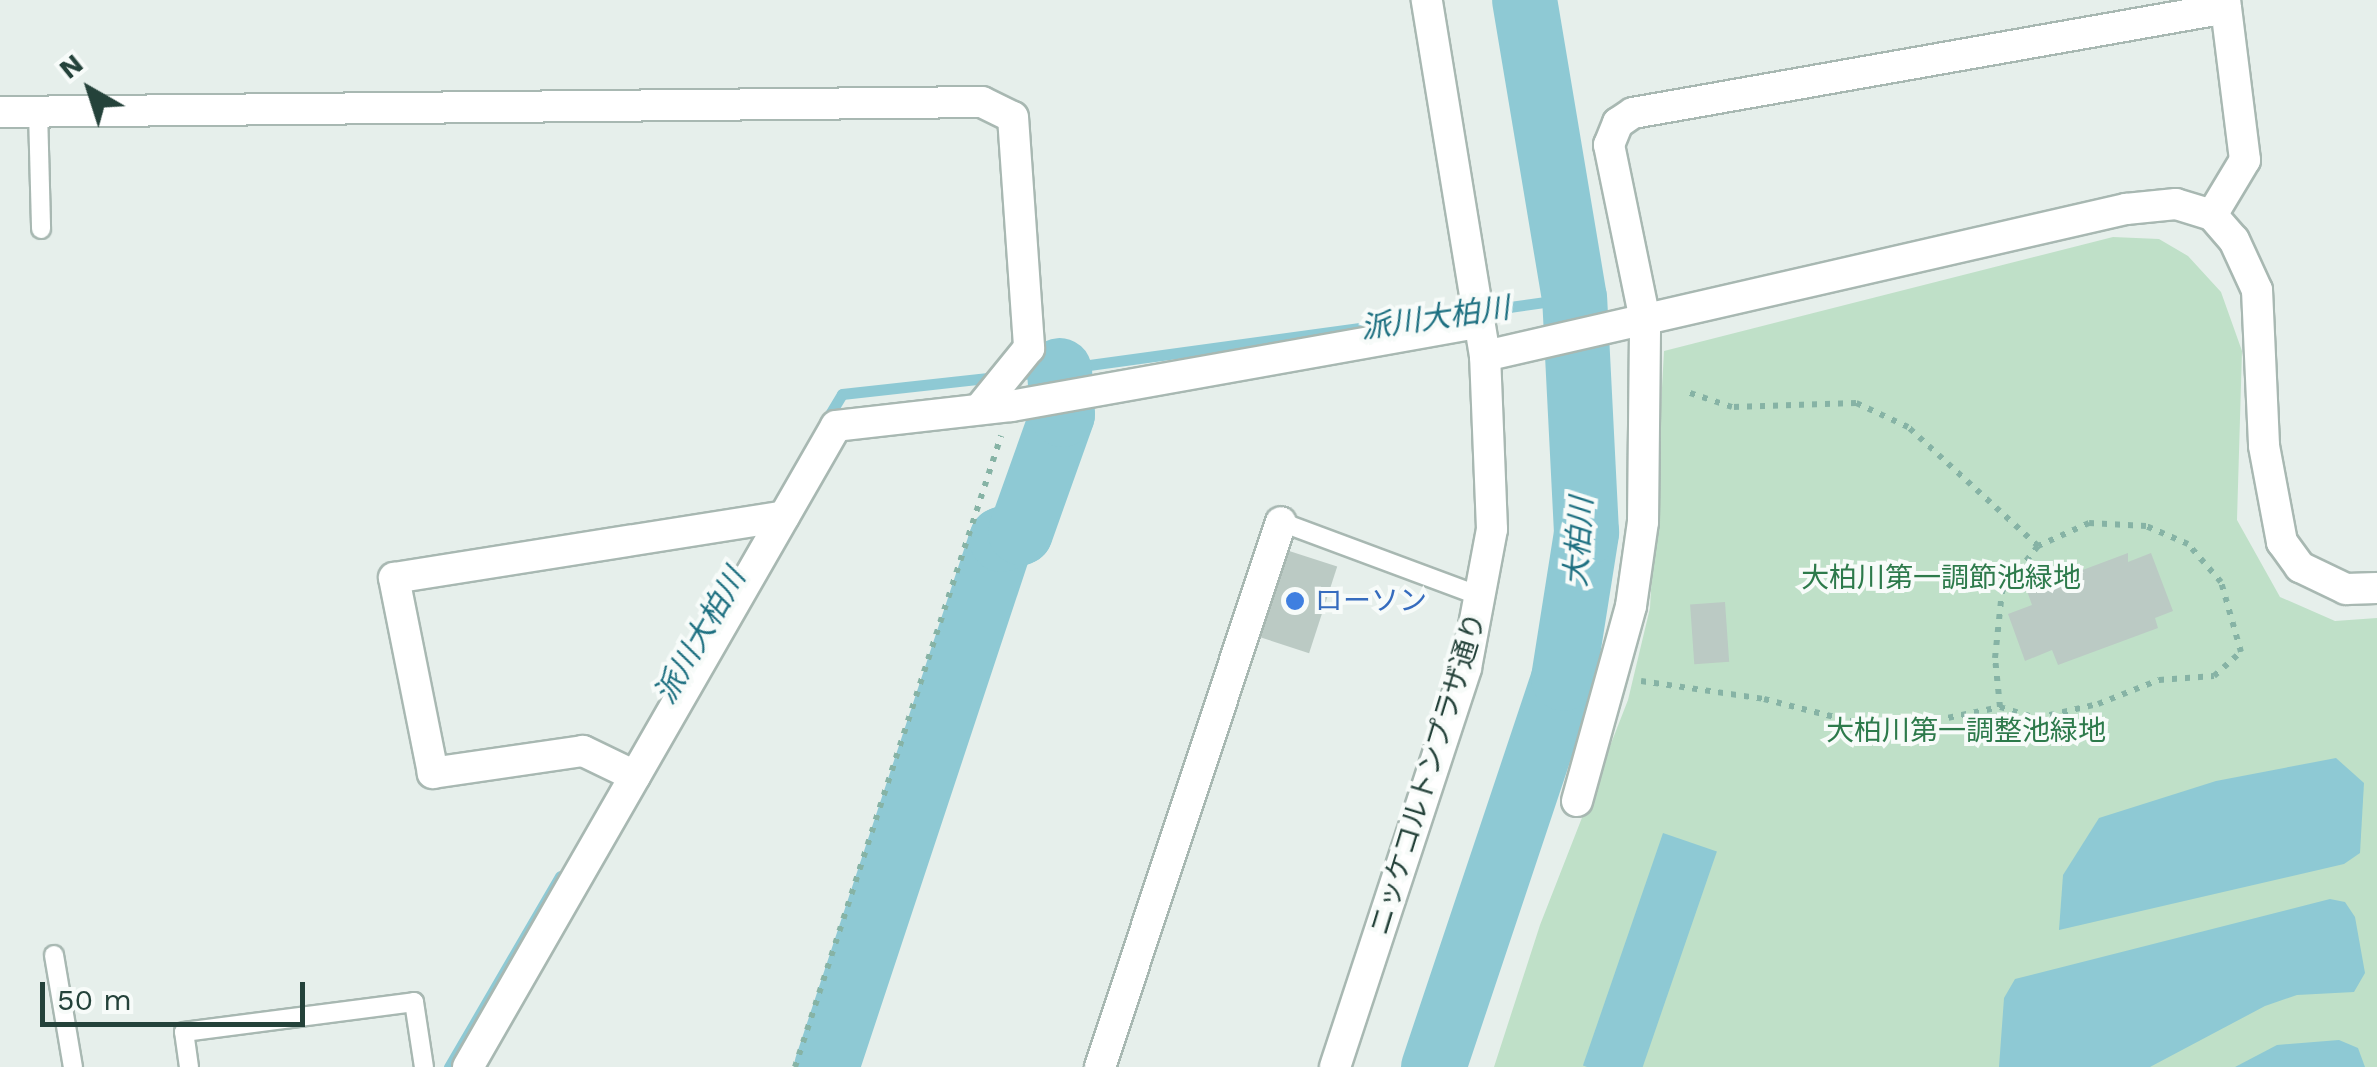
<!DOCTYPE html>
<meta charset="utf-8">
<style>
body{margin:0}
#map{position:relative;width:2377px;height:1067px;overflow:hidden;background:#e6efeb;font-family:"Work Sans","Noto Sans JP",sans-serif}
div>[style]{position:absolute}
.green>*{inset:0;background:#bfe0c8}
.water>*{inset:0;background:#8ec9d4;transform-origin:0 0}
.stream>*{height:11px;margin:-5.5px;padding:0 5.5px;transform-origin:5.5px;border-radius:5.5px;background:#8ec9d4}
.river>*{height:65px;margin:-32.5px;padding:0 32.5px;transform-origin:32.5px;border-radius:32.5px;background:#8ec9d4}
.building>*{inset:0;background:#bbcac4;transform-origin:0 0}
.path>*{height:6px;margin-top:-3px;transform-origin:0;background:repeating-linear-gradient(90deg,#86b3a5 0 5px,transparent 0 13px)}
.roads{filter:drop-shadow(2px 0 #a8b8b2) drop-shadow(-2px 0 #a8b8b2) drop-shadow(0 2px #a8b8b2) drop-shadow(0 -2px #a8b8b2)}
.service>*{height:18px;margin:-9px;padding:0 9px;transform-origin:9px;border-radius:9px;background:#fff}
.minor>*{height:30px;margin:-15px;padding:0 15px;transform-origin:15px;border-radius:15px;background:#fff}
.tertiary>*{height:30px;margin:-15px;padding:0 15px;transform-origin:15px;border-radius:15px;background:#fff}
.dots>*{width:28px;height:28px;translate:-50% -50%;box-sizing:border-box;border:5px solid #f7fbf9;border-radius:50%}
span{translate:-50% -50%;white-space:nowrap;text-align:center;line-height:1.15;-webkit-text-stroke:8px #f7fbf9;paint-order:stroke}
.park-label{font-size:28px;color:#2d7a4b}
.shop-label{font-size:28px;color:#366cbe}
.left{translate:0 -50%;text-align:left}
.street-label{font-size:28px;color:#24423a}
.water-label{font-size:30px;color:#1c6f80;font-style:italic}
.north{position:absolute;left:40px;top:40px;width:100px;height:100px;-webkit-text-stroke:8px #f7fbf9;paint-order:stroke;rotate:321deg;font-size:28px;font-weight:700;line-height:40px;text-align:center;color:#24423a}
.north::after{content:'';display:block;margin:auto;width:35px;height:45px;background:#24423a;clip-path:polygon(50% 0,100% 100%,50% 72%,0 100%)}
.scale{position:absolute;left:40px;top:982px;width:265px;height:45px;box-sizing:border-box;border:5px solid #24423a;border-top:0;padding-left:12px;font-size:30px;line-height:35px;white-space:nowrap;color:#24423a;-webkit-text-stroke:8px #f7fbf9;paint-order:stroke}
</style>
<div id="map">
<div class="green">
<div style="clip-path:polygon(2113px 237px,2159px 239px,2188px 256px,2221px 292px,2242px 351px,2237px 520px,2280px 597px,2335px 621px,2377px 618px,2377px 1067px,1494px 1067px,1540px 925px,1628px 700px,1650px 608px,1664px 351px)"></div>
</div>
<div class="water">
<div style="clip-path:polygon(2336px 758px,2364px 783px,2360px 853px,2344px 864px,2059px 930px,2063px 875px,2099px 818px,2216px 781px)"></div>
<div style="left:1663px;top:833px;width:57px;height:246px;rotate:19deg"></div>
<div style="clip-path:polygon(2330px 899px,2345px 902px,2355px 917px,2365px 973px,2354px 992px,2297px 995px,2265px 1006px,2150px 1067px,1999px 1067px,2004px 998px,2015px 979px)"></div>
<div style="clip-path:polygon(2339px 1040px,2358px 1048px,2365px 1067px,2235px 1067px,2277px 1045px)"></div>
</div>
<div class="stream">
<div style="left:1481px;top:311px;width:94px;rotate:-8deg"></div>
<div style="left:1016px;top:375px;width:382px;rotate:-7.8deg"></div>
<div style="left:824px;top:424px;width:35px;rotate:-59deg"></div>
<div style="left:842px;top:394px;width:156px;rotate:-6.3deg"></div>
<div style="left:449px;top:1067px;width:221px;rotate:-59.8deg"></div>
</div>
<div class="river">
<div style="left:826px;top:1067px;width:556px;rotate:-71.66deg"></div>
<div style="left:1001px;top:539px;width:20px;rotate:-20deg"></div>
<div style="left:1020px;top:532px;width:125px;rotate:-70.4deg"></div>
<div style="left:1062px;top:414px;width:44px;rotate:-93.9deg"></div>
<div style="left:1433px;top:1067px;width:410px;rotate:-71.5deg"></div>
<div style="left:1563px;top:678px;width:148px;rotate:-81deg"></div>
<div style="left:1586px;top:532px;width:234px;rotate:-92.9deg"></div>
<div style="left:1574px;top:298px;width:302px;rotate:-99.5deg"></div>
</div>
<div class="building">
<div style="left:1283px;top:549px;width:57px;height:91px;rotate:18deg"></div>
<div style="clip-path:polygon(2128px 553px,2128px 562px,2151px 553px,2173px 611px,2155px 618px,2158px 628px,2058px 665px,2052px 650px,2025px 661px,2008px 614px,2032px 605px,2027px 591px)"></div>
<div style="left:1725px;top:602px;width:60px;height:35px;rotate:86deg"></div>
</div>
<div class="path">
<div style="left:1641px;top:681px;width:124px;rotate:8.3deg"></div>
<div style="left:1764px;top:699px;width:89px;rotate:14.3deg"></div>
<div style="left:1850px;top:721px;width:73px;rotate:1.6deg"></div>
<div style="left:1923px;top:723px;width:79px;rotate:-11.7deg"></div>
<div style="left:2000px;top:707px;width:49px;rotate:-95.8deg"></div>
<div style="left:1995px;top:658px;width:67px;rotate:-84deg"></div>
<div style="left:2002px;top:591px;width:58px;rotate:-51.3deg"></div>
<div style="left:2038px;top:546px;width:176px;rotate:-137.5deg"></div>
<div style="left:1908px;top:427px;width:57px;rotate:-155.2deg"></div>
<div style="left:1856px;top:403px;width:124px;rotate:178.2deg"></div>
<div style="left:1732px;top:407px;width:47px;rotate:-161.6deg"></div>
<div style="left:2000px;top:707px;width:39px;rotate:17deg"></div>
<div style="left:2037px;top:718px;width:63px;rotate:-12.9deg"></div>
<div style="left:2098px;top:704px;width:66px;rotate:-21.5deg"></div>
<div style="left:2159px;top:680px;width:55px;rotate:-4.2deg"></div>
<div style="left:2214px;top:676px;width:36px;rotate:-42deg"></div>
<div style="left:2241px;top:652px;width:73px;rotate:-105.9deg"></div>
<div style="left:2221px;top:582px;width:50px;rotate:-131deg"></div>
<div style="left:2188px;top:544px;width:46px;rotate:-156.8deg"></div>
<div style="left:2146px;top:526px;width:57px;rotate:-177deg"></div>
<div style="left:2089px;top:523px;width:56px;rotate:155.7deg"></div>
<div style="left:795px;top:1067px;width:664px;rotate:-71.92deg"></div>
</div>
<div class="roads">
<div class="service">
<div style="left:38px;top:111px;width:118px;rotate:88.5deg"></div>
<div style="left:1281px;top:522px;width:215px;rotate:20.4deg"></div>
<div style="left:54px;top:955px;width:114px;rotate:80.4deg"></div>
<div style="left:189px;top:1067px;width:35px;rotate:-98deg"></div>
<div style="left:184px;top:1032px;width:232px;rotate:-7.4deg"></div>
<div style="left:414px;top:1002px;width:66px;rotate:81.3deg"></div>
</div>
<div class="minor">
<div style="left:0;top:112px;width:982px;rotate:-0.58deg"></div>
<div style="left:982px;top:102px;width:34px;rotate:26deg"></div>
<div style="left:1013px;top:117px;width:232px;rotate:86deg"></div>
<div style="left:1029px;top:348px;width:76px;rotate:129.1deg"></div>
<div style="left:2212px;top:215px;width:64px;rotate:-59deg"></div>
<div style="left:2245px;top:160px;width:161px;rotate:-97.1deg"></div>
<div style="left:2346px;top:589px;width:31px;rotate:-2deg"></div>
<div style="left:635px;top:776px;width:58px;rotate:-154.3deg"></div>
<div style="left:583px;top:751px;width:152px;rotate:171.7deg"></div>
<div style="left:433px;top:773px;width:199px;rotate:-101.3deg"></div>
<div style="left:394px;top:578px;width:395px;rotate:-9deg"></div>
<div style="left:1577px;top:801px;width:202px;rotate:-74.5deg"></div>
<div style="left:1631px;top:606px;width:85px;rotate:-81.9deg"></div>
<div style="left:1643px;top:522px;width:202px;rotate:-89.4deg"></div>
<div style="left:1645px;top:320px;width:179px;rotate:-101.6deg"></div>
<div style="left:1609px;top:145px;width:24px;rotate:-68deg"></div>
<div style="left:1618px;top:123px;width:18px;rotate:-34deg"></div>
<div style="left:1633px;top:113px;width:602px;rotate:-10.04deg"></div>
<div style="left:468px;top:1067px;width:739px;rotate:-60.14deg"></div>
<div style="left:836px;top:426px;width:176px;rotate:-6.5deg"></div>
<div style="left:1011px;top:406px;width:475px;rotate:-10.1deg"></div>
<div style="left:1100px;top:1067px;width:574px;rotate:-71.63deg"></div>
</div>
<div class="tertiary">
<div style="left:1485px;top:356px;width:658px;rotate:-12.92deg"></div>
<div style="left:2126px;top:209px;width:50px;rotate:-5.7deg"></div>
<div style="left:2176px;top:204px;width:38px;rotate:17deg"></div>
<div style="left:2212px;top:215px;width:33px;rotate:49deg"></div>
<div style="left:2234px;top:240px;width:55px;rotate:65.3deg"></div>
<div style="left:2257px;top:290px;width:156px;rotate:87.4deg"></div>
<div style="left:2264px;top:446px;width:98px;rotate:79.4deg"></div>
<div style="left:2282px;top:542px;width:31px;rotate:54deg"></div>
<div style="left:2300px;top:567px;width:51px;rotate:25.6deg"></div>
<div style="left:1335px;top:1067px;width:420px;rotate:-71.8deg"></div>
<div style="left:1466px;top:668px;width:141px;rotate:-79.4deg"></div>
<div style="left:1492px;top:529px;width:173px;rotate:-92.3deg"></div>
<div style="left:1485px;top:356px;width:361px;rotate:-99.3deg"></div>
</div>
</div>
<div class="dots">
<div style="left:1295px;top:601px;background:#3f7fe0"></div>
</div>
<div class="park-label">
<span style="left:1941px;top:578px">大柏川第一調節池緑地</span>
<span style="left:1966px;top:731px">大柏川第一調整池緑地</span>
</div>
<div class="shop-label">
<span class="left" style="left:1315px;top:601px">ローソン</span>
</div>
<div class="street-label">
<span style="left:1428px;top:774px;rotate:-73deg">ニッケコルトンプラザ通り</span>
</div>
<div class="water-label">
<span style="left:1435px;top:318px;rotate:-8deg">派川大柏川</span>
<span style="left:1579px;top:542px;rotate:-86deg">大柏川</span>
<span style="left:700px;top:636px;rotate:-60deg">派川大柏川</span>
</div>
<div class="north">N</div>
<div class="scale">50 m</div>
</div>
